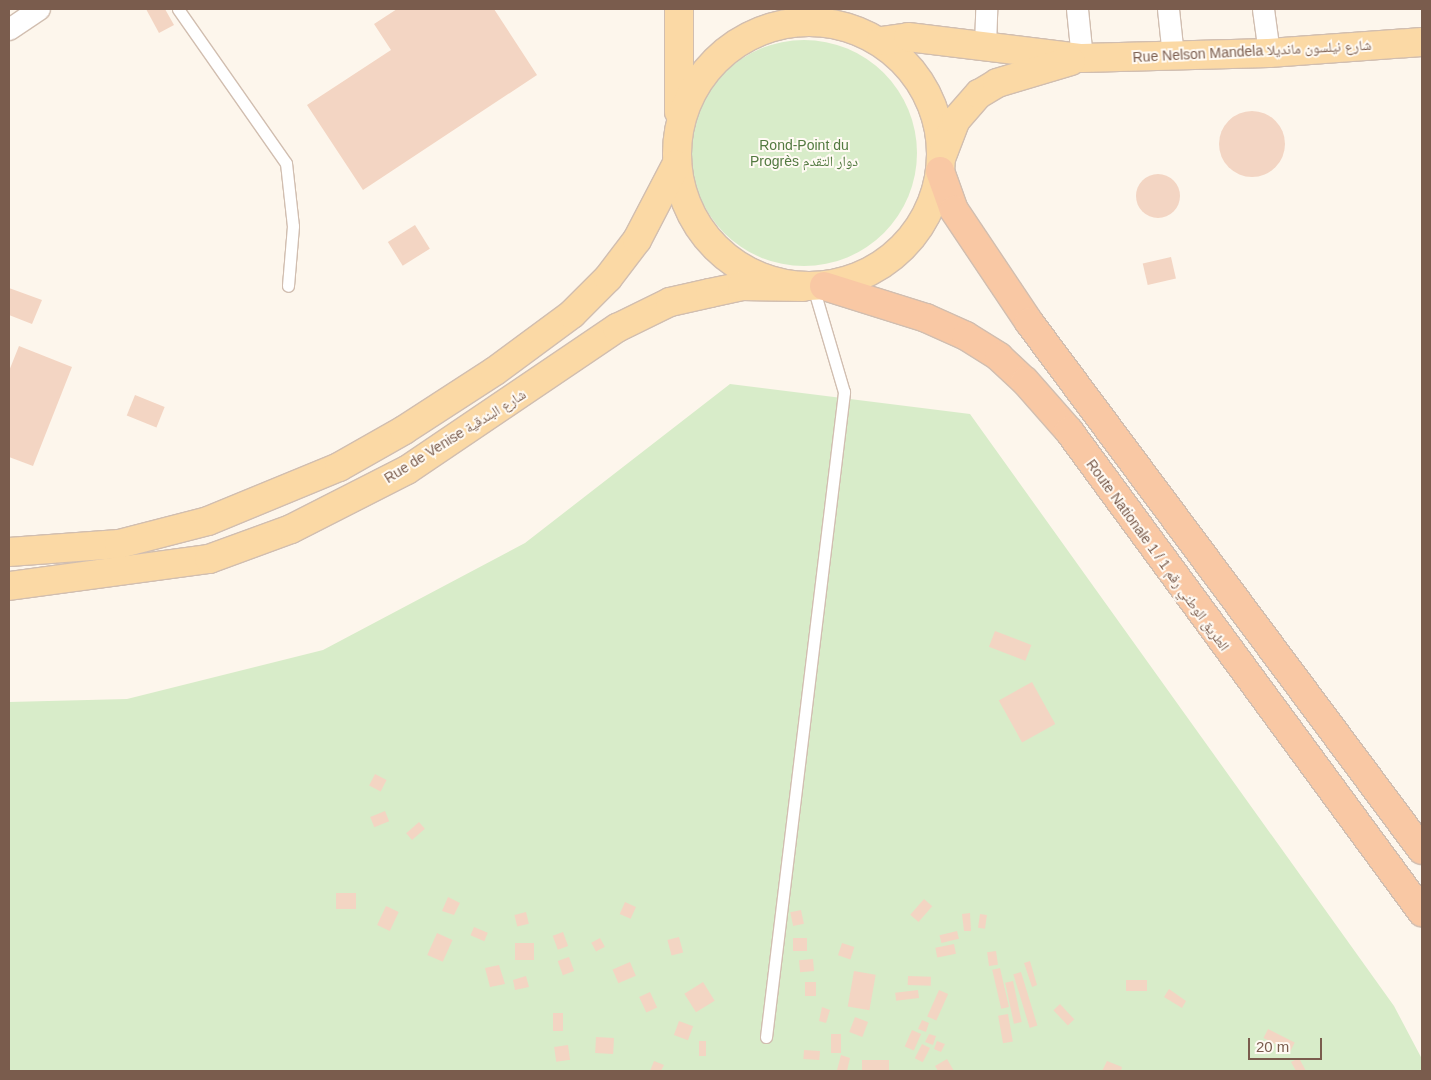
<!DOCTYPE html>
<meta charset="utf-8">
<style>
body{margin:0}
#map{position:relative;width:1431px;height:1080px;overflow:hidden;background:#fdf6ec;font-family:Helvetica,"Noto Naskh Arabic",sans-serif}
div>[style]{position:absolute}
.green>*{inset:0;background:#d8ecc9}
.round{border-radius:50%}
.building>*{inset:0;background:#f3d5c3;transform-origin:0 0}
.roads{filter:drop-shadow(1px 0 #d1beb0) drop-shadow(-1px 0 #d1beb0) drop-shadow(0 1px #d1beb0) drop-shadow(0 -1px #d1beb0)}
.service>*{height:11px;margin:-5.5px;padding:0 5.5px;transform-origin:5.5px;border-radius:5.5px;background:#fff}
.minor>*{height:21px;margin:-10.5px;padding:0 10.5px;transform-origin:10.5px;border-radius:10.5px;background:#fff}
.primary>*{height:28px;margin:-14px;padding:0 14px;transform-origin:14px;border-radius:14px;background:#fbd9a5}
.primary>.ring{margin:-14px;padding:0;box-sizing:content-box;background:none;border:28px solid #fbd9a5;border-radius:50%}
.trunk>*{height:28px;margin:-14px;padding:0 14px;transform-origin:14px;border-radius:14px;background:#f9c8a4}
span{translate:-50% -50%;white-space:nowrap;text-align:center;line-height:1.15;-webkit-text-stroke:4px #fffaf3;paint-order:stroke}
.street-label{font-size:14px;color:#7a5c4d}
.park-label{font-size:14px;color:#537a41}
.frame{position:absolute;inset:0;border:10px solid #7a5c4d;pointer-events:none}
.scale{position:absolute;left:1248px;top:1038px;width:74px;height:22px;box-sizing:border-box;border:2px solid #7a5c4d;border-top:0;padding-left:6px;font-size:15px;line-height:18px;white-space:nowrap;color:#7a5c4d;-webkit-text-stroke:4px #fffaf3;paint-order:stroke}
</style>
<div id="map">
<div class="green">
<div class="round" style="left:691px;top:40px;width:226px;height:226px"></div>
<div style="clip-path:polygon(730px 384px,970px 414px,1394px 1006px,1422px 1059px,1422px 1071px,9px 1071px,9px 702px,127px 699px,323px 650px,525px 543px)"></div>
</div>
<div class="building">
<div style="clip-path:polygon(146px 9px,165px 9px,174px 25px,159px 33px)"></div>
<div style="clip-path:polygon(397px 9px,494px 9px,537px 75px,363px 190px,307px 105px,391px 50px,374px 24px)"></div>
<div class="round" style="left:1219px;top:111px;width:66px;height:66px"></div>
<div class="round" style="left:1136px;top:174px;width:44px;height:44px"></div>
<div style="left:415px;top:225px;width:28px;height:32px;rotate:58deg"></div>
<div style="left:1171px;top:257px;width:22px;height:29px;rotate:77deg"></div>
<div style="clip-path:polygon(9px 288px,42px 300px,32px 324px,9px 315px)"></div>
<div style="clip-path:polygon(19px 346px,72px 367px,33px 466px,9px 457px,9px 371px)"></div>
<div style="left:135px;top:395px;width:32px;height:22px;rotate:22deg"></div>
<div style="left:995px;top:631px;width:39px;height:17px;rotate:21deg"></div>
<div style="left:1032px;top:682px;width:48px;height:38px;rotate:61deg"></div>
<div style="left:375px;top:774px;width:13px;height:13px;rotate:27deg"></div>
<div style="left:385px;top:811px;width:11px;height:16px;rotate:68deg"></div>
<div style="left:419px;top:822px;width:9px;height:17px;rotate:49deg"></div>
<div style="left:356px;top:893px;width:16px;height:20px;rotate:90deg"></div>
<div style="clip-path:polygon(448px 897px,460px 903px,454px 915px,442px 911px)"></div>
<div style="left:924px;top:899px;width:11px;height:21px;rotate:41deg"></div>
<div style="left:625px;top:902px;width:12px;height:13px;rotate:24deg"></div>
<div style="left:386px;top:906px;width:14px;height:21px;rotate:25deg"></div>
<div style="left:801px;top:910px;width:14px;height:11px;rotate:78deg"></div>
<div style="left:526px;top:912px;width:12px;height:12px;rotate:76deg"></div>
<div style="clip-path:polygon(970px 913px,971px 931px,964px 931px,962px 914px)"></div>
<div style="left:980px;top:914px;width:7px;height:14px;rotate:8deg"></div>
<div style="left:474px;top:927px;width:15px;height:9px;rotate:23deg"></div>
<div style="left:957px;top:931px;width:8px;height:18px;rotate:76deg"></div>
<div style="left:563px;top:932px;width:15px;height:11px;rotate:70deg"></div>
<div style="left:437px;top:933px;width:17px;height:24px;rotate:24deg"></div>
<div style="left:679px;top:937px;width:16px;height:12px;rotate:75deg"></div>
<div style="left:600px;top:938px;width:10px;height:10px;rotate:61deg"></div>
<div style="left:793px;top:938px;width:14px;height:13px"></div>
<div style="left:515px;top:943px;width:19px;height:17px"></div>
<div style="left:842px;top:943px;width:13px;height:13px;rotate:18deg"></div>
<div style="left:954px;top:944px;width:10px;height:19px;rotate:79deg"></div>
<div style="left:996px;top:951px;width:14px;height:9px;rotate:82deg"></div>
<div style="left:569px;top:957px;width:15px;height:12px;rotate:70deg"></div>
<div style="left:813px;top:959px;width:12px;height:14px;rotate:85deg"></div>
<div style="clip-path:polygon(1030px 961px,1037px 985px,1032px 987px,1024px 963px)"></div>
<div style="left:630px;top:962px;width:15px;height:19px;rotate:67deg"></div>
<div style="clip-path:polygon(499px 965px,505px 984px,490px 987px,485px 968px)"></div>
<div style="left:1000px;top:968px;width:40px;height:8px;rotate:77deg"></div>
<div style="left:854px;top:971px;width:22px;height:36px;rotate:10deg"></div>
<div style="left:1021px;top:972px;width:56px;height:8px;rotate:73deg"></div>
<div style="clip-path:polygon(526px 976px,529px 987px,515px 990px,513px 980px)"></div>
<div style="left:908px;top:976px;width:23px;height:9px;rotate:2deg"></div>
<div style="left:1126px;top:980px;width:21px;height:11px"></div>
<div style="left:1013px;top:981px;width:42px;height:8px;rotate:78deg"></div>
<div style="left:703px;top:982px;width:22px;height:22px;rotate:58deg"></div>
<div style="left:805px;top:982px;width:11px;height:14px"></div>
<div style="clip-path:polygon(1169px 989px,1186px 1001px,1182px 1008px,1164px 997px)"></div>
<div style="left:918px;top:990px;width:8px;height:23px;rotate:83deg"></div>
<div style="left:939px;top:990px;width:10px;height:29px;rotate:24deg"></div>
<div style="left:650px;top:992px;width:17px;height:12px;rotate:65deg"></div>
<div style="left:1060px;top:1004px;width:21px;height:9px;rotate:47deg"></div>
<div style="clip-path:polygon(822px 1007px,830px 1010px,826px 1023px,819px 1021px)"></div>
<div style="left:553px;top:1013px;width:10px;height:18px"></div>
<div style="left:1008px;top:1014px;width:28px;height:10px;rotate:80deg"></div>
<div style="left:855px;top:1017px;width:14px;height:16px;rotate:21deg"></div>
<div style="clip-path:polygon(922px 1020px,929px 1023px,926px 1032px,918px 1029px)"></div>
<div style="left:679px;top:1021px;width:15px;height:15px;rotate:20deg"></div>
<div style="left:1268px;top:1029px;width:30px;height:10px;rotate:27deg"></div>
<div style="left:912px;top:1030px;width:10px;height:18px;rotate:24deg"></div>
<div style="left:831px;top:1034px;width:10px;height:19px"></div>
<div style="clip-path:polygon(929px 1034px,936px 1036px,933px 1045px,925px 1042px)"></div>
<div style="left:596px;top:1037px;width:18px;height:16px;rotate:3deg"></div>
<div style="left:699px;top:1041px;width:7px;height:15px"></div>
<div style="clip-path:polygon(937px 1041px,945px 1044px,941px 1052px,934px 1049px)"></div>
<div style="left:922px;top:1044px;width:9px;height:16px;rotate:27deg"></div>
<div style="left:568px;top:1045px;width:15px;height:14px;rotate:82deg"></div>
<div style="left:804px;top:1050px;width:16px;height:9px;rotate:4deg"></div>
<div style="clip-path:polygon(841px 1055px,850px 1058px,847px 1071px,837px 1070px)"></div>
<div style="clip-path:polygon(1299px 1058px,1306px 1071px,1296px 1071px,1291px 1062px)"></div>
<div style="clip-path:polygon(947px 1059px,954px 1071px,938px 1071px,935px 1066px)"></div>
<div style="left:889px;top:1060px;width:11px;height:27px;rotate:90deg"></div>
<div style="clip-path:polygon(654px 1061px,664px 1065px,661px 1071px,650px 1071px)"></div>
<div style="clip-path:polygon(1107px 1061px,1122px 1067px,1121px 1071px,1102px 1071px)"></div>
</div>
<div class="roads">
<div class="service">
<div style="left:178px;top:9px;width:188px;rotate:55deg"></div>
<div style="left:286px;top:163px;width:63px;rotate:83.7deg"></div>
<div style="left:293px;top:226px;width:60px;rotate:94.8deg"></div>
<div style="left:766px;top:1037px;width:650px;rotate:-83.1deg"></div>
<div style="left:844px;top:392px;width:109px;rotate:-106.4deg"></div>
</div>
<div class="minor">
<div style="left:1077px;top:9px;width:49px;rotate:84.2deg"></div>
<div style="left:1168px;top:9px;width:47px;rotate:83.9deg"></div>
<div style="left:1263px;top:9px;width:44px;rotate:82.2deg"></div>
<div style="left:9px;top:29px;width:36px;rotate:-34deg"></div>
<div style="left:985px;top:46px;width:37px;rotate:-88deg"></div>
</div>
<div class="primary">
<div style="left:679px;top:9px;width:103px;rotate:90deg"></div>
<div class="ring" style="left:677px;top:22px;width:236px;height:236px"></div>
<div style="left:881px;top:41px;width:27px;rotate:-8deg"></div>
<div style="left:908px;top:37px;width:175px;rotate:6.9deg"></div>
<div style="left:1082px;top:58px;width:187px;rotate:-1.5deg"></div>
<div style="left:1269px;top:53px;width:153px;rotate:-4.1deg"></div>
<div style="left:942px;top:156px;width:39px;rotate:-69deg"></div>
<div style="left:956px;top:120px;width:35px;rotate:-49deg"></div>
<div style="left:979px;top:94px;width:21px;rotate:-31deg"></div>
<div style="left:997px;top:83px;width:77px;rotate:-16.6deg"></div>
<div style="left:9px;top:552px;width:110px;rotate:-4.2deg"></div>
<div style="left:119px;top:544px;width:92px;rotate:-14.5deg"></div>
<div style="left:208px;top:521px;width:142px;rotate:-22.4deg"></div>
<div style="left:339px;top:467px;width:75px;rotate:-29.6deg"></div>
<div style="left:404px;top:430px;width:108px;rotate:-33deg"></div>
<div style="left:495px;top:371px;width:96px;rotate:-36.5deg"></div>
<div style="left:572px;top:314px;width:51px;rotate:-45deg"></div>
<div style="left:608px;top:278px;width:48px;rotate:-52.7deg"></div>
<div style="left:637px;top:240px;width:85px;rotate:-62.5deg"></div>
<div style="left:9px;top:586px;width:202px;rotate:-7.7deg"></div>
<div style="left:209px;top:559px;width:87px;rotate:-20.1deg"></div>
<div style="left:291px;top:529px;width:130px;rotate:-27deg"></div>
<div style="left:407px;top:470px;width:254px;rotate:-34.1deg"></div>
<div style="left:617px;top:328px;width:59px;rotate:-26.1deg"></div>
<div style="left:670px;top:302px;width:41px;rotate:-12.7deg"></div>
<div style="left:710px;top:293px;width:33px;rotate:-12deg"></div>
<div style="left:742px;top:286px;width:61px;rotate:0.9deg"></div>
</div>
<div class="trunk">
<div style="left:940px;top:171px;width:41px;rotate:70.3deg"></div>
<div style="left:954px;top:210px;width:135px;rotate:56.2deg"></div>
<div style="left:1029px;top:322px;width:658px;rotate:53.34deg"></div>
<div style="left:824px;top:286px;width:107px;rotate:17.4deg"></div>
<div style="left:926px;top:318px;width:44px;rotate:24.2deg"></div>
<div style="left:966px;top:336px;width:39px;rotate:32deg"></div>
<div style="left:999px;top:357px;width:35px;rotate:43deg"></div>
<div style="left:1025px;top:381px;width:67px;rotate:48.7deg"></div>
<div style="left:1069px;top:431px;width:597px;rotate:53.73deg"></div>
</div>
</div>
<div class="street-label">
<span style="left:1252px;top:51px;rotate:-3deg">Rue Nelson Mandela شارع نيلسون مانديلا</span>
<span style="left:455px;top:436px;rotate:-32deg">Rue de Venise شارع البندقية</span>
<span style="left:1158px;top:555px;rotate:54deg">Route Nationale 1 / الطريق الوطني رقم 1</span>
</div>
<div class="park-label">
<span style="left:804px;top:153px">Rond-Point du<br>Progrès دوار التقدم</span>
</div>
<div class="frame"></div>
<div class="scale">20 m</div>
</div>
